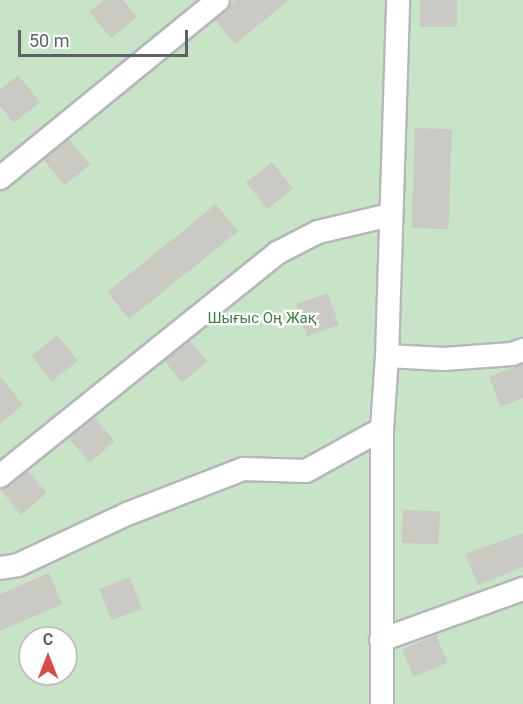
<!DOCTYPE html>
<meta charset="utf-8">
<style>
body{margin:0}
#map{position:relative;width:523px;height:704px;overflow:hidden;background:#f0eee8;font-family:Roboto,sans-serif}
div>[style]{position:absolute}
.green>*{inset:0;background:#c7e5c6}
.building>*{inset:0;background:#cbc9c4;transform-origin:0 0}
.roads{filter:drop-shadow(2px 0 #b5b7bb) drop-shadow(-2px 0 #b5b7bb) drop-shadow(0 2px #b5b7bb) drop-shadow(0 -2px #b5b7bb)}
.minor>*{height:22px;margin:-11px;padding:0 11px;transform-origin:11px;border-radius:11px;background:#fff}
span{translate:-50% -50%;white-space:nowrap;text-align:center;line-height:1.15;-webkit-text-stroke:4.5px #fff;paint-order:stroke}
.park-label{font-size:15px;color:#3b813d}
.north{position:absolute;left:18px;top:626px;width:60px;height:60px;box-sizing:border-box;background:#fff;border:2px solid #bfc0c2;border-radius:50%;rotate:0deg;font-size:16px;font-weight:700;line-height:24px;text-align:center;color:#5f6267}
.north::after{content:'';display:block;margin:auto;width:21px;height:27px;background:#dd4940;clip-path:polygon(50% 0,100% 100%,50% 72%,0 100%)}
.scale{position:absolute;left:18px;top:30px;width:170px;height:27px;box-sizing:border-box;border:3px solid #5f6267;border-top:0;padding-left:8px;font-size:18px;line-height:21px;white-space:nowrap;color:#5f6267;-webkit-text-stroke:4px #fff;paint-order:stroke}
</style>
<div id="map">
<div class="green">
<div style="clip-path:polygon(evenodd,0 0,523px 0,523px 704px,0 704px,0 0,30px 638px,66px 638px,66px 674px,30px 674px,30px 638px)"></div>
</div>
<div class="building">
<div style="clip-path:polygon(104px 0,123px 0,137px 17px,111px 38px,89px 12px)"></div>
<div style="clip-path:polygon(235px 0,289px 0,235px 44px,215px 20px)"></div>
<div style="left:420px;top:0;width:37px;height:27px"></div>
<div style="clip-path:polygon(18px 75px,40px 102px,14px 123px,0 106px,0 90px)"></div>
<div style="left:415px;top:128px;width:37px;height:100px;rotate:2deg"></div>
<div style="left:69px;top:139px;width:33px;height:33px;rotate:50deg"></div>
<div style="left:272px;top:162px;width:34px;height:33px;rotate:52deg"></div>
<div style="left:216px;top:204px;width:35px;height:140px;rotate:51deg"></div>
<div style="left:328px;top:293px;width:34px;height:34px;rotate:71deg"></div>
<div style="left:57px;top:335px;width:33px;height:33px;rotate:51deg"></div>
<div style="left:190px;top:340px;width:28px;height:33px;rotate:51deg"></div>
<div style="clip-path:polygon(523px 364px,523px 398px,501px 407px,489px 377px)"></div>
<div style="clip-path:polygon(0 376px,23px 405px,0 424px)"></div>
<div style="left:94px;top:417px;width:32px;height:33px;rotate:49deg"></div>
<div style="clip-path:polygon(28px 471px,47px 493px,21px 515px,0 489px,8px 487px)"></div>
<div style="left:403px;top:510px;width:37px;height:33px;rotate:2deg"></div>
<div style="clip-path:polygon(523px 533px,523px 567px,478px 585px,465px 554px)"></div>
<div style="clip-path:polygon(49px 573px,62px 604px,0 631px,0 594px)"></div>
<div style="left:130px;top:577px;width:34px;height:33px;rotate:69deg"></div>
<div style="left:436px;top:635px;width:30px;height:37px;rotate:67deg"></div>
</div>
<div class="roads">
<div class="minor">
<div style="left:0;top:178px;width:281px;rotate:-39.2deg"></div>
<div style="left:387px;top:356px;width:57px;rotate:3deg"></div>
<div style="left:444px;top:359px;width:68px;rotate:-4.2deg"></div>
<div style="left:512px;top:354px;width:12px;rotate:-20deg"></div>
<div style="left:0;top:476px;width:356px;rotate:-38.8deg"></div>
<div style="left:277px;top:253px;width:46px;rotate:-27.1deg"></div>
<div style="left:318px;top:232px;width:74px;rotate:-13.3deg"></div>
<div style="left:0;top:568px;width:18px;rotate:-9deg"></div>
<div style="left:18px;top:565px;width:120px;rotate:-25.1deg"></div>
<div style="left:127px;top:514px;width:124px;rotate:-21.2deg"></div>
<div style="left:243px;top:469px;width:63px;rotate:1.8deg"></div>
<div style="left:306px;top:471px;width:87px;rotate:-28.9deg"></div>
<div style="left:381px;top:640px;width:151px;rotate:-19.8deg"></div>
<div style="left:382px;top:704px;width:275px;rotate:-90deg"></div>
<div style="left:382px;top:429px;width:73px;rotate:-86.1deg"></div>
<div style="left:387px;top:356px;width:356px;rotate:-88.2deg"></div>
</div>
</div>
<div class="park-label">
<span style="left:262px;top:319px">Шығыс Оң Жақ</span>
</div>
<div class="north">С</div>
<div class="scale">50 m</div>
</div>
